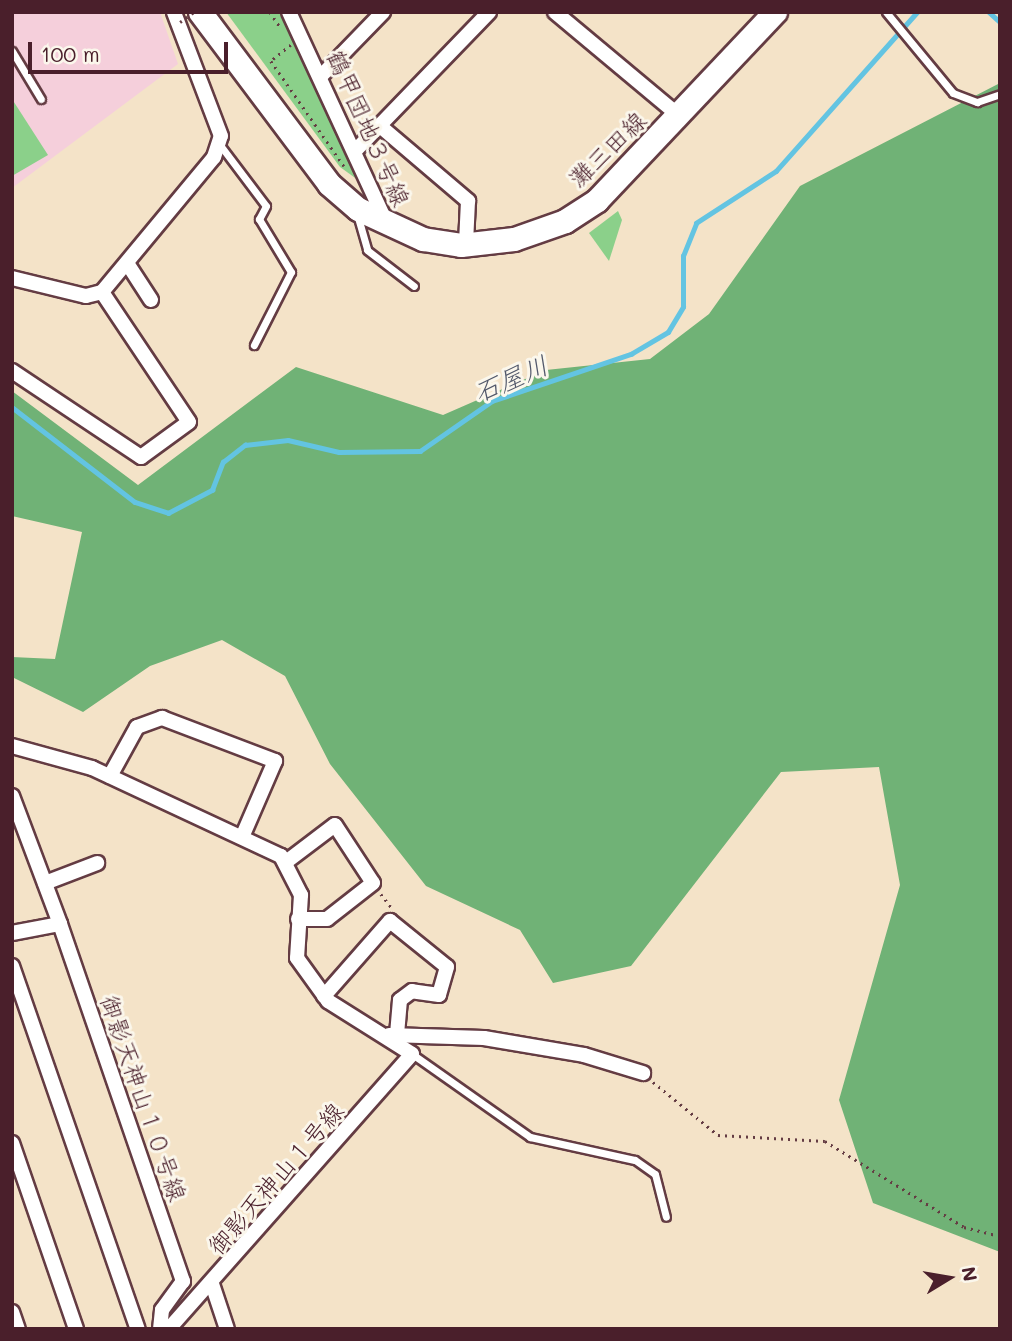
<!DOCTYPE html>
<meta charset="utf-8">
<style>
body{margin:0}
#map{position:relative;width:1012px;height:1341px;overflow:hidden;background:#f4e3c8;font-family:Mali,"Klee One",sans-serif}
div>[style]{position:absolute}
.built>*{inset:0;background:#f5cfdb}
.green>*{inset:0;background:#8bd08a}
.forest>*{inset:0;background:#70b276}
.stream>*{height:4.5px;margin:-2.25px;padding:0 2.25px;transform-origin:2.25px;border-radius:2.25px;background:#63c4e2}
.path>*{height:2.5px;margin-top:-1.25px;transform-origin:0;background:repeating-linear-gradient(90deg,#643c43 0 2px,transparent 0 7px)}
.roads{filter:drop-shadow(2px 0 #643c43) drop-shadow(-2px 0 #643c43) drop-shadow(0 2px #643c43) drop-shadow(0 -2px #643c43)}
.service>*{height:7px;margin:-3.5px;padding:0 3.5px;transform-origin:3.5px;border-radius:3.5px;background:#fff}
.minor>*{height:14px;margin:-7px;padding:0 7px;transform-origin:7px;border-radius:7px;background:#fff}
.primary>*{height:23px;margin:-11.5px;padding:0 11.5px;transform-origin:11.5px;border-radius:11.5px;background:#fff}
.path-bridge>*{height:2.5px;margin-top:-1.25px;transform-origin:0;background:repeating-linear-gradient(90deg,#643c43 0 2px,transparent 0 7px)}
span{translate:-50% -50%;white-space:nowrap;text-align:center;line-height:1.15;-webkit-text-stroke:6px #fbf7ec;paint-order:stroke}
.street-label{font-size:24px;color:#4a1f2b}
.water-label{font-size:26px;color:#53596b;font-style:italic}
.frame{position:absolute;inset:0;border:14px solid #4a1f2b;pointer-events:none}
.north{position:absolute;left:914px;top:1243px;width:70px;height:70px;-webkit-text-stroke:5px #fbf7ec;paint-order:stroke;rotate:79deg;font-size:19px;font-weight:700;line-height:28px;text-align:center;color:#4a1f2b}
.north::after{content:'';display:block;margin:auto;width:24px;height:32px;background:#4a1f2b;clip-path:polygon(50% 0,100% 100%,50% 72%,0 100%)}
.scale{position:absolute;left:28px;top:42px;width:200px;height:32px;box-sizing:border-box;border:4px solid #4a1f2b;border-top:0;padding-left:9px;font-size:21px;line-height:24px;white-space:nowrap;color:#4a1f2b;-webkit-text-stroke:5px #fbf7ec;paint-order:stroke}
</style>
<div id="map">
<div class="built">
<div style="clip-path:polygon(12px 12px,160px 12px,178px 64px,12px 188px)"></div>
</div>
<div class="green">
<div style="clip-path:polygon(226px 12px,280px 12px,365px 185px,340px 167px)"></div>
<div style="clip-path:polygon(12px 99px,48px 155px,12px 176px)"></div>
<div style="clip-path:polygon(618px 211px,622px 220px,609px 261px,589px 233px)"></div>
</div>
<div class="forest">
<div style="clip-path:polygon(1000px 83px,1000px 1252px,873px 1203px,839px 1100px,900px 885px,879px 767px,781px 772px,631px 966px,553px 983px,520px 930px,426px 886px,330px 764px,285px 676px,222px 640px,150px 666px,83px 712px,12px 677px,12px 657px,55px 659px,82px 532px,12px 516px,12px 391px,138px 485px,296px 367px,443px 415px,546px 370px,650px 359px,709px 314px,800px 186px)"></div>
</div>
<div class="stream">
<div style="left:989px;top:12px;width:15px;rotate:42deg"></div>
<div style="left:12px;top:407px;width:155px;rotate:37.7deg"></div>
<div style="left:135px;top:502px;width:35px;rotate:18deg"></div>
<div style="left:168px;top:513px;width:50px;rotate:-27.6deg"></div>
<div style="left:212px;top:490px;width:30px;rotate:-69deg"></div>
<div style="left:223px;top:462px;width:28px;rotate:-38deg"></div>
<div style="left:245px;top:445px;width:43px;rotate:-6.6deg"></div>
<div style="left:288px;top:440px;width:52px;rotate:13.2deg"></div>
<div style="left:339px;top:452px;width:81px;rotate:-0.7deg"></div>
<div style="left:420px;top:451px;width:88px;rotate:-34.8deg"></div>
<div style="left:492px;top:401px;width:147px;rotate:-18.7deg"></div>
<div style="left:631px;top:354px;width:43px;rotate:-30.7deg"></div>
<div style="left:668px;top:332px;width:29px;rotate:-59deg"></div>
<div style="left:683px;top:307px;width:51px;rotate:-90deg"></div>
<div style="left:683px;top:256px;width:35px;rotate:-68deg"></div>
<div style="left:696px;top:223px;width:95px;rotate:-33deg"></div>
<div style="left:776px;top:171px;width:213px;rotate:-48.4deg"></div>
</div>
<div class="path">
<div style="left:270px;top:12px;width:18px;rotate:56deg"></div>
<div style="left:291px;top:45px;width:26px;rotate:141deg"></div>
<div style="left:271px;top:61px;width:128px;rotate:55.2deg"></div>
<div style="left:381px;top:894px;width:18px;rotate:52deg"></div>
<div style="left:653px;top:1082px;width:84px;rotate:39.2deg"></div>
<div style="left:718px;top:1135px;width:107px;rotate:3.2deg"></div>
<div style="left:825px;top:1141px;width:163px;rotate:31.7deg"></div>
<div style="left:964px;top:1227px;width:37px;rotate:14deg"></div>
</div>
<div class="roads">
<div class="service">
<div style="left:886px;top:12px;width:105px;rotate:50.4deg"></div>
<div style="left:953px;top:93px;width:26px;rotate:21deg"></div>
<div style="left:977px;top:102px;width:24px;rotate:-19deg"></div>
<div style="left:12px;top:51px;width:56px;rotate:58.9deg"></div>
<div style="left:220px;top:145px;width:76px;rotate:53deg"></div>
<div style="left:266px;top:206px;width:15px;rotate:118deg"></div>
<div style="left:259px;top:219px;width:62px;rotate:58.9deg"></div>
<div style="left:291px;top:272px;width:82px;rotate:116.9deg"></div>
<div style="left:357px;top:214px;width:37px;rotate:74deg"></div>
<div style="left:367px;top:250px;width:59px;rotate:37.5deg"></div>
<div style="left:412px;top:1054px;width:144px;rotate:35.1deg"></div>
<div style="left:530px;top:1137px;width:107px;rotate:12.4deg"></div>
<div style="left:635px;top:1160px;width:24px;rotate:35deg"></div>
<div style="left:655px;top:1174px;width:44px;rotate:75.7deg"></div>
</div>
<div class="minor">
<div style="left:289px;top:12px;width:234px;rotate:65.2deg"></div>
<div style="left:555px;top:12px;width:160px;rotate:39.9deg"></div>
<div style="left:322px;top:75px;width:88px;rotate:-45.9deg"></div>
<div style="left:380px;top:126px;width:116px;rotate:40.4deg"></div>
<div style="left:468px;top:201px;width:43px;rotate:92.7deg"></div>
<div style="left:355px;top:151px;width:193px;rotate:-46deg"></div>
<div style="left:127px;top:263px;width:44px;rotate:57deg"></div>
<div style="left:12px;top:278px;width:76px;rotate:13.7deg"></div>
<div style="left:86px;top:296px;width:16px;rotate:-14deg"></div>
<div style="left:102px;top:292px;width:175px;rotate:-50.3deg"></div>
<div style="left:214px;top:157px;width:22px;rotate:-72deg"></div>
<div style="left:221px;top:136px;width:133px;rotate:-110.8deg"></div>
<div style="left:12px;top:371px;width:155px;rotate:33.7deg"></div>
<div style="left:141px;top:457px;width:59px;rotate:-36.1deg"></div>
<div style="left:189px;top:422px;width:156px;rotate:-123.8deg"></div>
<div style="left:12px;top:746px;width:83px;rotate:15.4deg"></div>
<div style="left:92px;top:768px;width:208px;rotate:25deg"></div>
<div style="left:281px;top:856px;width:44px;rotate:62.9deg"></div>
<div style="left:301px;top:895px;width:63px;rotate:93.6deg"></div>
<div style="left:297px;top:958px;width:53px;rotate:54.2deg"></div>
<div style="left:328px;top:1001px;width:99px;rotate:32.2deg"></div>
<div style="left:412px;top:1054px;width:367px;rotate:131.5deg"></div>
<div style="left:110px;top:776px;width:56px;rotate:-61.1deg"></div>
<div style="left:137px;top:727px;width:27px;rotate:-20deg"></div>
<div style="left:162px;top:718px;width:121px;rotate:20.8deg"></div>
<div style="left:275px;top:761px;width:81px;rotate:113.4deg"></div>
<div style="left:12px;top:796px;width:137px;rotate:69.4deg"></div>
<div style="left:286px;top:862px;width:61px;rotate:-37.1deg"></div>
<div style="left:335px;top:825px;width:69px;rotate:56.8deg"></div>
<div style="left:373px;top:883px;width:58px;rotate:142deg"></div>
<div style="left:327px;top:919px;width:29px;rotate:180deg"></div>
<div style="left:45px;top:883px;width:56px;rotate:-21deg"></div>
<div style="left:12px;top:933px;width:49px;rotate:-10.6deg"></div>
<div style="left:60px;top:924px;width:378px;rotate:71deg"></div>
<div style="left:183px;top:1281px;width:36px;rotate:126deg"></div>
<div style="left:162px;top:1310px;width:19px;rotate:96deg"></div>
<div style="left:12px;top:966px;width:384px;rotate:70.9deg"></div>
<div style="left:324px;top:996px;width:100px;rotate:-48.7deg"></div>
<div style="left:390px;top:921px;width:73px;rotate:38.9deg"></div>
<div style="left:447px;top:967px;width:29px;rotate:106deg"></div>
<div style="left:439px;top:995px;width:27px;rotate:-172deg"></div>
<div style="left:412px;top:991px;width:15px;rotate:143deg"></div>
<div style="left:400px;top:1000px;width:35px;rotate:95deg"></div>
<div style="left:389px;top:1035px;width:95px;rotate:1.8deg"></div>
<div style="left:484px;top:1038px;width:101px;rotate:9.6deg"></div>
<div style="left:584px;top:1055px;width:62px;rotate:17deg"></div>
<div style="left:12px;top:1143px;width:197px;rotate:71deg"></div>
<div style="left:212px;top:1284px;width:47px;rotate:71.6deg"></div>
<div style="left:12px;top:1312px;width:18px;rotate:71deg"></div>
</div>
<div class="primary">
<div style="left:200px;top:12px;width:215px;rotate:53.1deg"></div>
<div style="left:329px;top:184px;width:38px;rotate:41deg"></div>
<div style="left:358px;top:209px;width:72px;rotate:24.8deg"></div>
<div style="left:423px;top:239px;width:38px;rotate:9deg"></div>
<div style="left:461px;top:245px;width:53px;rotate:-6.5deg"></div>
<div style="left:514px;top:239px;width:54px;rotate:-19.4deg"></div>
<div style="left:565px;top:221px;width:38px;rotate:-33deg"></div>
<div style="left:597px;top:200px;width:259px;rotate:-46.6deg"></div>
</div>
</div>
<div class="path-bridge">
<div style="left:180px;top:22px;width:17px;rotate:-36deg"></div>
</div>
<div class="street-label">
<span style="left:369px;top:128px;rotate:66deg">鶴甲団地３号線</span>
<span style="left:607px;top:149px;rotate:-44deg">灘三田線</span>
<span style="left:144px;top:1098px;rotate:71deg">御影天神山１０号線</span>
<span style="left:275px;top:1178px;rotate:-49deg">御影天神山１号線</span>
</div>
<div class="water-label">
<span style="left:511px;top:379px;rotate:-23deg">石屋川</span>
</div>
<div class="frame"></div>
<div class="north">N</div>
<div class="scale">100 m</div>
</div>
